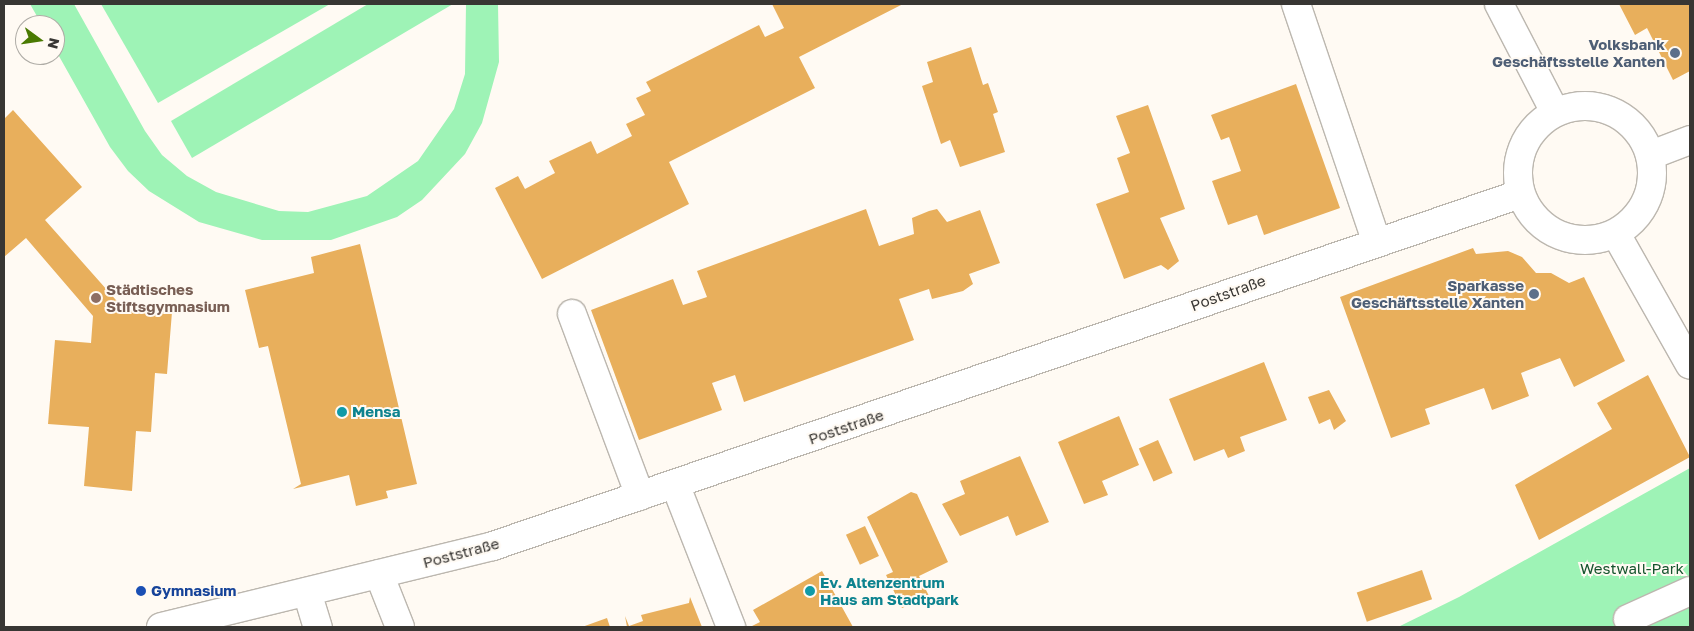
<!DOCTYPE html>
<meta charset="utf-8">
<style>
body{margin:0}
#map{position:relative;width:1694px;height:631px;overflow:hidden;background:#fffaf3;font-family:"Golos Text",sans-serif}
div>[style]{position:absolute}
.green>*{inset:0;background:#9ef3b6}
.building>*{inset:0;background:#e8af5c;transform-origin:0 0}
.roads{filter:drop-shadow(1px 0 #bcb7af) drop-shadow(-1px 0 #bcb7af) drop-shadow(0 1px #bcb7af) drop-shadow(0 -1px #bcb7af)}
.minor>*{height:28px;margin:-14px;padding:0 14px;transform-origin:14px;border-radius:14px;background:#fff}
.minor>.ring{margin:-14px;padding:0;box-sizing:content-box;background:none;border:28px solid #fff;border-radius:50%}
.dots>*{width:14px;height:14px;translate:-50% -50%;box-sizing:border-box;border:2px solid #fffaf3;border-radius:50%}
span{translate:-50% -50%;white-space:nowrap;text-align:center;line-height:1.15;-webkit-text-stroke:4px #fffaf3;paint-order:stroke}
.service-label{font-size:15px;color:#4e5e75;font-weight:700}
.right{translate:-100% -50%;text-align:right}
.education-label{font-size:15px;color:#785e54;font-weight:700}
.left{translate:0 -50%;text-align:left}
.street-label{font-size:15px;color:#383633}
.culture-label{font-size:15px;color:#0d838f;font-weight:700}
.park-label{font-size:15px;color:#16542e}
.transit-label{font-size:15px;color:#164399;font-weight:700}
.frame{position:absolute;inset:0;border:5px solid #383633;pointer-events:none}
.north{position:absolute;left:15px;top:15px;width:50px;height:50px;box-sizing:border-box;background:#fffaf3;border:1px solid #afaca6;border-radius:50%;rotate:104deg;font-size:14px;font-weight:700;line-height:20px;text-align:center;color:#383633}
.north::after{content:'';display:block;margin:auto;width:18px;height:22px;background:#4a7a02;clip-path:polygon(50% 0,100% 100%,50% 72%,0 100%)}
</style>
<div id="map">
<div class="green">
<div style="clip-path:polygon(30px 4px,74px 4px,145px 131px,162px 155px,187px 176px,216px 192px,279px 211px,308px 212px,367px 196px,418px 161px,454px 109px,465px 74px,466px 4px,498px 4px,499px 62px,482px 123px,465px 154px,422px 200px,397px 217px,331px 240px,262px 240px,199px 222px,149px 191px,128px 171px,110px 147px,55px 49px,55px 25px,42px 25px)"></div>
<div style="clip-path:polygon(101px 4px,330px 4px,158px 103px)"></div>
<div style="clip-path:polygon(368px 4px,453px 4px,192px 158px,171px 121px)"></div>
<div style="clip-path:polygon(1690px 468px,1690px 627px,1398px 627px,1459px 597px)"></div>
</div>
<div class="building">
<div style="clip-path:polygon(772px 4px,903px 4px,799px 57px,815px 88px,669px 162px,689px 204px,542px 279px,495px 188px,518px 176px,525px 189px,555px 173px,549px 161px,591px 141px,597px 154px,632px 136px,626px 124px,645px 115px,636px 98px,651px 91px,646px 82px,759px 25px,765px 37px,784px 28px)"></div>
<div style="clip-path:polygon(1619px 4px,1690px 4px,1690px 71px,1673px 80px,1647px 28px,1635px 35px)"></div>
<div style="clip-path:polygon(971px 47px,983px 85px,988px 83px,998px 112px,993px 114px,1005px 152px,960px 167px,950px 140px,941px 144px,922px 86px,933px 82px,927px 62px)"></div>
<div style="clip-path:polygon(1296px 84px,1340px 208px,1264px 235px,1257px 215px,1228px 225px,1212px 181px,1241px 171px,1229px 137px,1221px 140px,1211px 115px)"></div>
<div style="clip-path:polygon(1148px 105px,1185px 209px,1160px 218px,1179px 261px,1168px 270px,1161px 265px,1124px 279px,1096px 204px,1129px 192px,1117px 158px,1130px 153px,1116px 116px)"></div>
<div style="clip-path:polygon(13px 110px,82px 187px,45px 220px,123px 308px,172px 312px,167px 374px,155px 373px,151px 432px,136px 431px,132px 491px,84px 486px,89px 427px,48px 424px,55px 340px,91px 343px,93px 316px,26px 238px,4px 257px,4px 119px)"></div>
<div style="clip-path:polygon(866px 209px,879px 246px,914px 234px,912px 218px,929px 211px,937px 209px,947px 222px,980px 210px,1000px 263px,969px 274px,973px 284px,963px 291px,932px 299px,929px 289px,899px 299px,914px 340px,744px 402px,735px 375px,712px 383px,722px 410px,639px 440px,591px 310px,673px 279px,683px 305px,707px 297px,697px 271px)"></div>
<div style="clip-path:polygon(360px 244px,417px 484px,386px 491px,388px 498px,356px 506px,349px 475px,293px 489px,301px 484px,268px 346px,259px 348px,245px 290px,314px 273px,311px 257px)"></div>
<div style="clip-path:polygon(1473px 248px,1476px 254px,1508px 251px,1522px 257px,1536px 273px,1551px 273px,1569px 283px,1584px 277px,1625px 361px,1574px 387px,1560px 358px,1521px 373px,1529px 396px,1492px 410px,1484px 388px,1425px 409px,1430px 424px,1391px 438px,1340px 297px)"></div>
<div style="clip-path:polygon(1264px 362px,1287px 420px,1240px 437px,1245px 451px,1228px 458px,1224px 449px,1194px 461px,1169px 399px)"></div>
<div style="clip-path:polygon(1648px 375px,1690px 457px,1539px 540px,1515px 485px,1612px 429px,1597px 403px)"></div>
<div style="clip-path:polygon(1329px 390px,1346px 421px,1334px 430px,1330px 419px,1319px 424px,1308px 397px)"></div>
<div style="clip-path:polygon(1119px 416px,1139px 465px,1102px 481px,1108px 495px,1084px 504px,1058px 442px)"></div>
<div style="left:1158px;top:440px;width:36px;height:21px;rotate:66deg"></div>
<div style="clip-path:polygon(1020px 456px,1049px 522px,1016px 536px,1008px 516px,960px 536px,942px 504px,965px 494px,960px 481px)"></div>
<div style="clip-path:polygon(911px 492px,917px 494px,948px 562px,919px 576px,929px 596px,902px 608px,886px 575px,893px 572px,867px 517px)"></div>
<div style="left:865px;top:526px;width:33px;height:21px;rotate:65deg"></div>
<div style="left:1422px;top:570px;width:31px;height:69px;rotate:71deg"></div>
<div style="clip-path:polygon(822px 571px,853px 627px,750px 627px,760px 622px,753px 610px)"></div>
<div style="clip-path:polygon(690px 597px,702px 627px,627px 627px,625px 616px,629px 626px,643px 621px,641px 615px,689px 603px)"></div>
<div style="clip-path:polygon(607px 618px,610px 627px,582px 627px)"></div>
</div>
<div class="roads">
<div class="minor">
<div style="left:1296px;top:4px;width:249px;rotate:71.3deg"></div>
<div style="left:1499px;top:4px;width:122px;rotate:62.6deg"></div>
<div class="ring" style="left:1518px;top:106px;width:106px;height:106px"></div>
<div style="left:1651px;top:155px;width:42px;rotate:-21deg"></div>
<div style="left:1616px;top:234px;width:150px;rotate:60.5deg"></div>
<div style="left:572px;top:314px;width:194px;rotate:69.5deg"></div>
<div style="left:675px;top:484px;width:154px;rotate:68.6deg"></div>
<div style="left:379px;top:574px;width:57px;rotate:68.4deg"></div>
<div style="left:307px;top:592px;width:37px;rotate:73deg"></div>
<div style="left:1628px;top:619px;width:68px;rotate:-24.3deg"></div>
<div style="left:161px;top:627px;width:342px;rotate:-13.7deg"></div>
<div style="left:493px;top:546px;width:1086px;rotate:-18.92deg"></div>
</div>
</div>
<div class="dots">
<div style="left:1675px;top:53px;background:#5c6f8a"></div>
<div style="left:1534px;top:294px;background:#5c6f8a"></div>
<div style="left:96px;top:298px;background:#8d6e63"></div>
<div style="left:342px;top:412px;background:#0f9aa8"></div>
<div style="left:141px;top:591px;background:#1a4fb4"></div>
<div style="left:810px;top:591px;background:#0f9aa8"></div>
</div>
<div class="service-label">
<span class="right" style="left:1665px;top:53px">Volksbank<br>Geschäftsstelle Xanten</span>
<span class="right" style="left:1524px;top:294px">Sparkasse<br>Geschäftsstelle Xanten</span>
</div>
<div class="education-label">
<span class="left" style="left:106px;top:298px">Städtisches<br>Stiftsgymnasium</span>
</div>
<div class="street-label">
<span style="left:1228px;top:293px;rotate:-20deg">Poststraße</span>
<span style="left:846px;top:427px;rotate:-19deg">Poststraße</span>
<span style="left:461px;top:553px;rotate:-15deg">Poststraße</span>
</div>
<div class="culture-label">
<span class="left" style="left:352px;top:412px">Mensa</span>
<span class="left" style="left:820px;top:591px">Ev. Altenzentrum<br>Haus am Stadtpark</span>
</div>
<div class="park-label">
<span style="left:1632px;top:569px">Westwall-Park</span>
</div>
<div class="transit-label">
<span class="left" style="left:151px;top:591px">Gymnasium</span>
</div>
<div class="frame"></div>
<div class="north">N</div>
</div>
